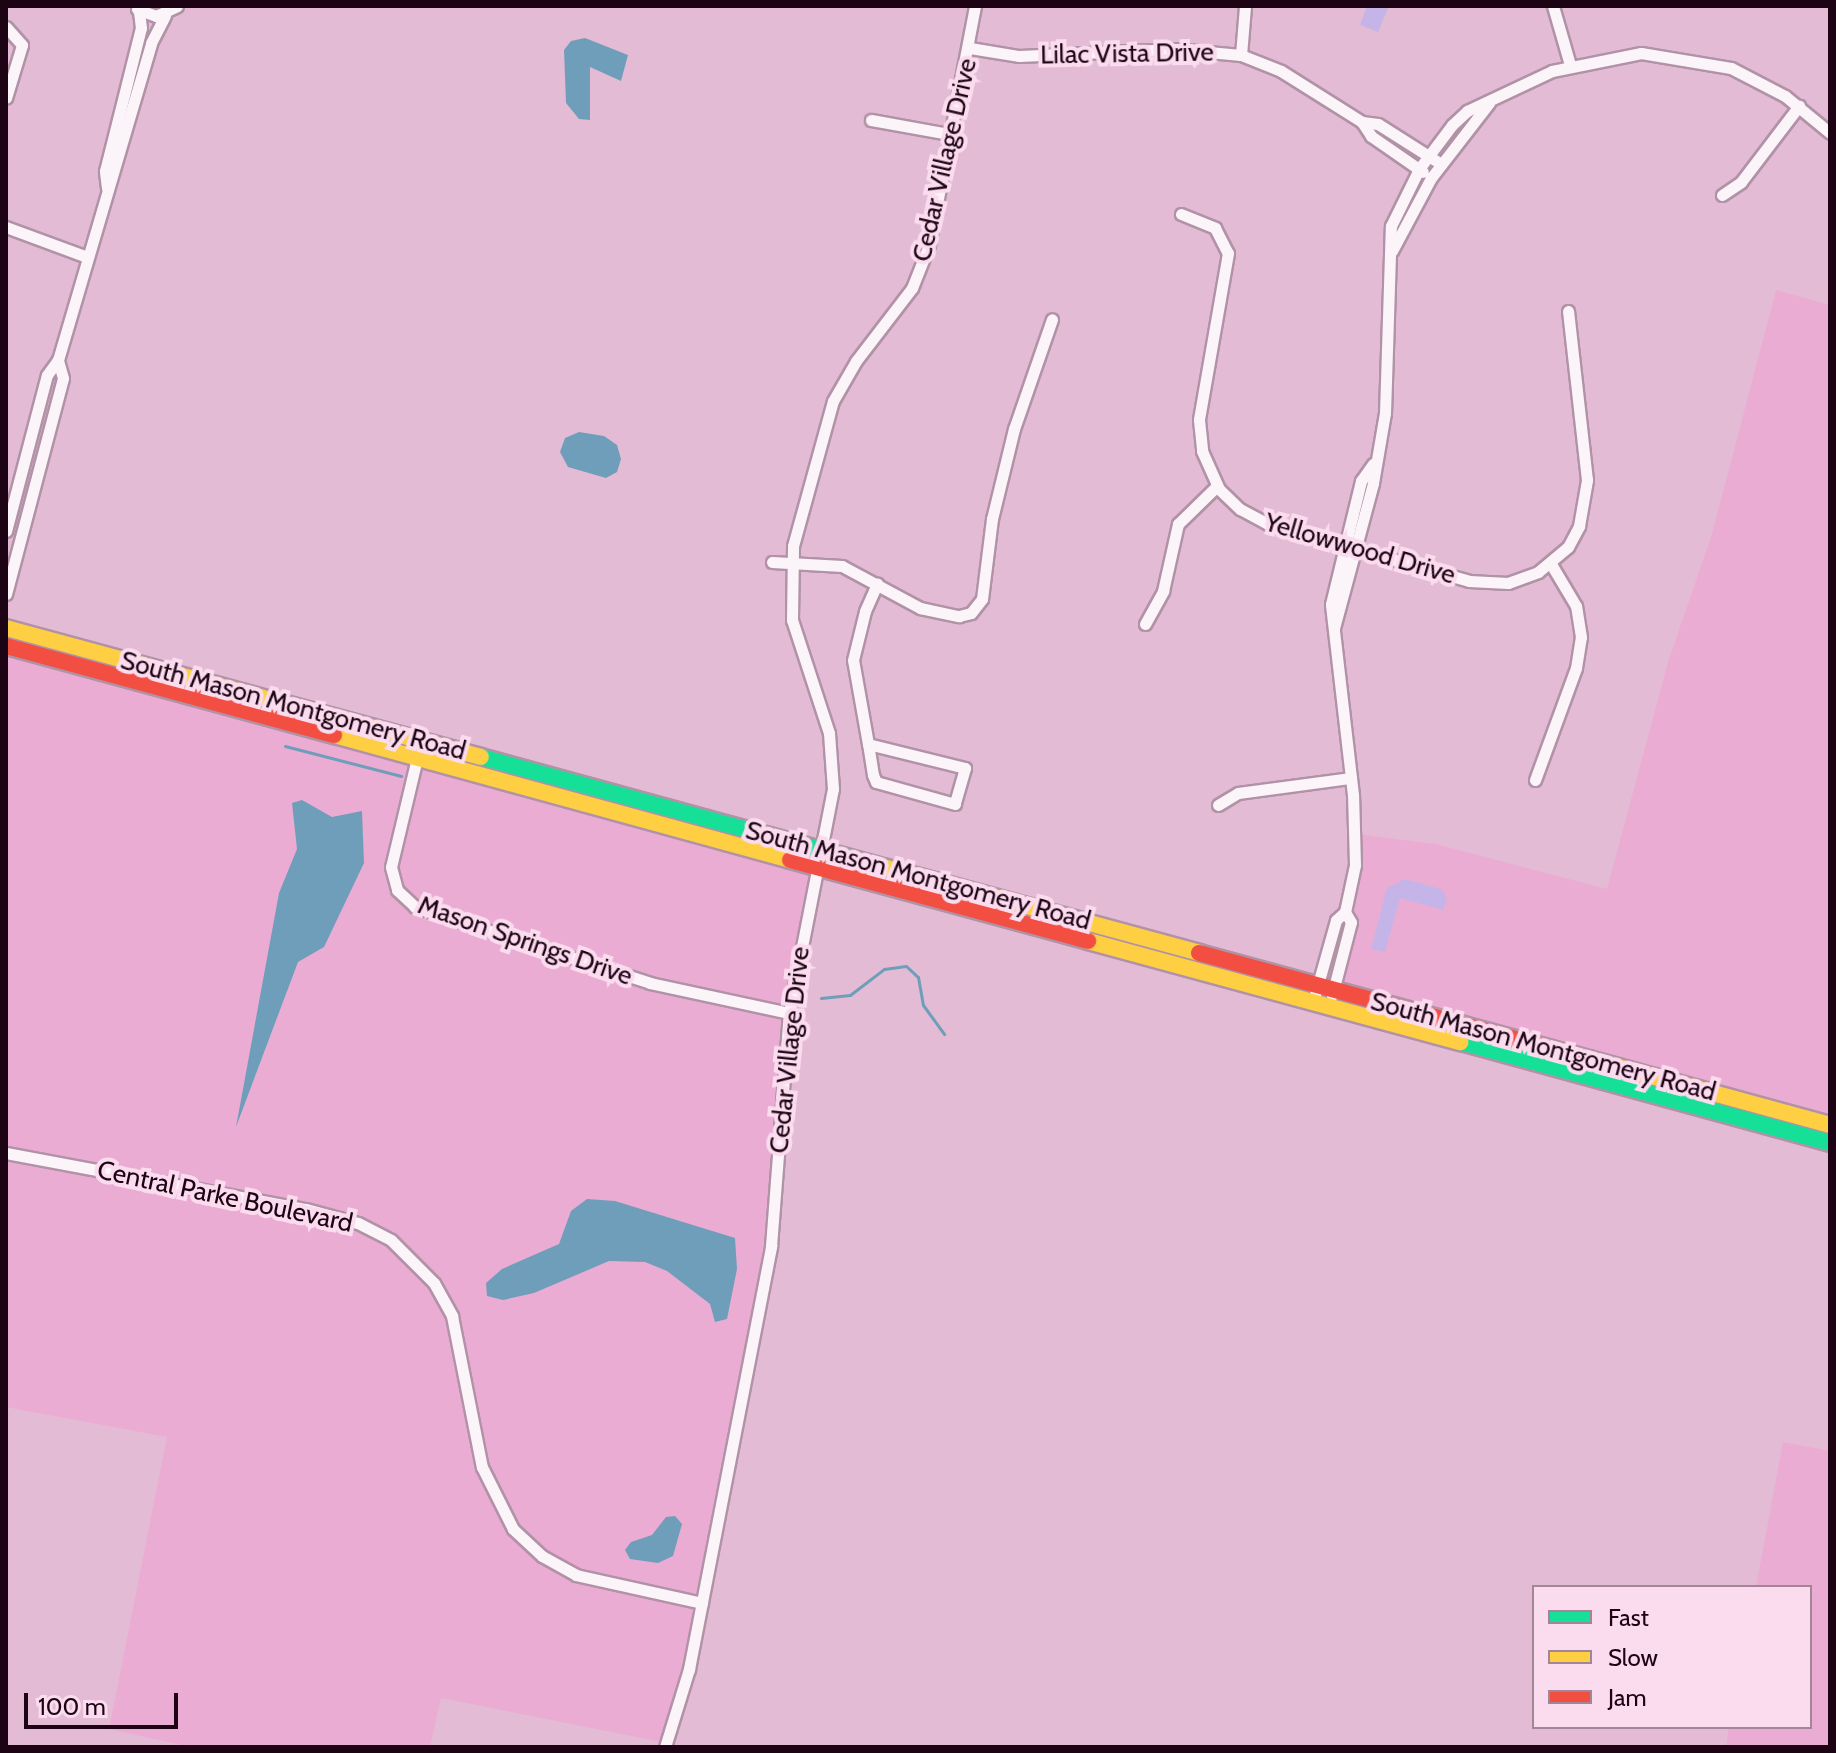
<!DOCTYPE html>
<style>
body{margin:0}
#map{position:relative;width:1836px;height:1753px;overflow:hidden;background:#e4bbd5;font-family:Cabin,sans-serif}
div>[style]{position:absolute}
.built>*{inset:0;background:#ebacd4}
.green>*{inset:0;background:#c4b4e7}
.water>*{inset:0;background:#6e9eb9}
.stream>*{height:3px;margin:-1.5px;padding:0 1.5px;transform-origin:1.5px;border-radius:1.5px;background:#6e9eb9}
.roads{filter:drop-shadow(2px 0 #b192a6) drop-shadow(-2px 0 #b192a6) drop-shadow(0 2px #b192a6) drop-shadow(0 -2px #b192a6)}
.street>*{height:11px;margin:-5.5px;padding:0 5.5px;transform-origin:5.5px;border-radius:5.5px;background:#fbf5f9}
.fast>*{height:16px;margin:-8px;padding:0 8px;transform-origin:8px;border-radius:8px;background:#16e098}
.slow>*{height:16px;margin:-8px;padding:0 8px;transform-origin:8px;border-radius:8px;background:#ffcf43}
.jam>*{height:16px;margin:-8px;padding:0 8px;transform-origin:8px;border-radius:8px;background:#f24e42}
span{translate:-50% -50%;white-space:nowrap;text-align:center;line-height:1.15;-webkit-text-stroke:8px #fbdbee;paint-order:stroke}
.street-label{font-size:26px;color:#1c0415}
.frame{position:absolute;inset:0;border:8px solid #1c0415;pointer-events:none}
.legend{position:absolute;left:1532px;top:1585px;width:280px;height:144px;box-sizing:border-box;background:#fbdbee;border:2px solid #a28597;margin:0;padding:10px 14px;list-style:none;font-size:24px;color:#1c0415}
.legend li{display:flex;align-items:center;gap:16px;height:40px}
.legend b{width:40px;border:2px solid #a28597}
.scale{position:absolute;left:24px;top:1693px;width:154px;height:36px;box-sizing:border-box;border:4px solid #1c0415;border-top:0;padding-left:10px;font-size:24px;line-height:28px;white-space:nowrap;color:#1c0415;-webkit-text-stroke:6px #fbdbee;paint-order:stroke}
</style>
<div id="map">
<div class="built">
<div style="clip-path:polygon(1776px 290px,1830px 305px,1830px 1143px,1681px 1102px,1685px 1087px,1333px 989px,1351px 922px,1345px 912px,1356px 834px,1436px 844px,1607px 889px,1668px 662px,1712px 534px)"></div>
<div style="clip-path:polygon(6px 646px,818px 868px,794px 979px,776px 1201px,702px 1603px,666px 1743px,441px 1698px,430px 1747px,191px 1747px,109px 1729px,167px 1437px,6px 1407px)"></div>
<div style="clip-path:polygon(1783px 1442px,1830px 1451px,1830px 1747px,1726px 1747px,1729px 1727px,1810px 1727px,1810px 1587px,1756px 1587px)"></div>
</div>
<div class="green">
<div style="clip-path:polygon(1367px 6px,1389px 6px,1378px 32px,1360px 25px)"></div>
<div style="clip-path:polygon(1405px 879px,1441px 889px,1447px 898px,1443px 910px,1400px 898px,1385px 952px,1371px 949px,1387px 888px)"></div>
</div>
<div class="water">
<div style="clip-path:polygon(585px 38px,628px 55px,621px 81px,590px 67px,590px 120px,579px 119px,566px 103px,564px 50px,571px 41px)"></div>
<div style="clip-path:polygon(579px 432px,604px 436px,617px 445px,621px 459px,617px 472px,606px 478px,568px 467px,560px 452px,565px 438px)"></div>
<div style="clip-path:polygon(302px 800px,332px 817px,362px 811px,364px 863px,324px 947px,298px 962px,236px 1127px,279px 893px,297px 849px,292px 803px)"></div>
<div style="clip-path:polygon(587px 1199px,615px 1201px,735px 1238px,737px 1269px,727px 1319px,715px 1322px,710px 1304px,667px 1271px,645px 1262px,609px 1261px,534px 1293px,503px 1300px,487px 1296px,486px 1283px,502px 1269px,559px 1244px,571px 1211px)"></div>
<div style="clip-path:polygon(675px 1516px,682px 1524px,673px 1556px,658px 1563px,630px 1559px,625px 1550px,631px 1542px,652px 1535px,666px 1517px)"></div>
</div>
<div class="stream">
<div style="left:285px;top:746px;width:120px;rotate:14.5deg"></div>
<div style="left:821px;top:998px;width:29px;rotate:-6deg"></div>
<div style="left:850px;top:995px;width:43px;rotate:-37.4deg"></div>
<div style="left:884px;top:969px;width:22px;rotate:-8deg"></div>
<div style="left:906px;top:966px;width:16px;rotate:43deg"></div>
<div style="left:918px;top:977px;width:28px;rotate:80deg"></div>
<div style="left:923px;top:1005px;width:36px;rotate:54deg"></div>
</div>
<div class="roads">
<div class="street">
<div style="left:1553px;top:6px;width:61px;rotate:73.9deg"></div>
<div style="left:137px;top:9px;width:20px;rotate:20deg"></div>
<div style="left:156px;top:16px;width:23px;rotate:-25deg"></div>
<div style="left:6px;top:27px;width:24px;rotate:48deg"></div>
<div style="left:22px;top:45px;width:55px;rotate:106.8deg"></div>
<div style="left:970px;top:48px;width:50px;rotate:9.3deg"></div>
<div style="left:1019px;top:56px;width:157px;rotate:-2.6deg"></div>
<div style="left:1176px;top:49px;width:65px;rotate:5.3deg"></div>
<div style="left:1241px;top:55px;width:43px;rotate:21.8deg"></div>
<div style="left:1281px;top:71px;width:96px;rotate:32.2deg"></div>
<div style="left:1362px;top:122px;width:16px;rotate:7deg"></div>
<div style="left:1378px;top:124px;width:75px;rotate:32.4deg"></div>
<div style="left:1241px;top:55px;width:49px;rotate:-85.3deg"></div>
<div style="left:871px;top:120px;width:84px;rotate:10.2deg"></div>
<div style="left:1362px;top:122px;width:17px;rotate:57deg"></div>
<div style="left:1371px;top:136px;width:63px;rotate:34.7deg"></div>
<div style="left:107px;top:188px;width:17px;rotate:-97deg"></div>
<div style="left:105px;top:171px;width:147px;rotate:-75.9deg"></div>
<div style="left:141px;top:28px;width:17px;rotate:-97deg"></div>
<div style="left:1722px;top:195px;width:23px;rotate:-34deg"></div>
<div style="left:1741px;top:182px;width:96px;rotate:-52.7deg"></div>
<div style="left:1181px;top:214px;width:37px;rotate:22deg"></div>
<div style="left:1215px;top:228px;width:28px;rotate:63deg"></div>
<div style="left:1228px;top:253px;width:169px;rotate:99.9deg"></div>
<div style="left:1199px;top:420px;width:31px;rotate:84deg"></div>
<div style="left:1202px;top:451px;width:42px;rotate:65.9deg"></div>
<div style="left:1219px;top:489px;width:29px;rotate:44deg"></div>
<div style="left:1240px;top:509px;width:32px;rotate:28deg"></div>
<div style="left:1268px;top:524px;width:209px;rotate:15.8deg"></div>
<div style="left:1469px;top:581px;width:39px;rotate:3deg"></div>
<div style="left:1508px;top:583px;width:32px;rotate:-20deg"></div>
<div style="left:1538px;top:572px;width:39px;rotate:-40deg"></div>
<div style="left:1568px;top:547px;width:24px;rotate:-62deg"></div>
<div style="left:1579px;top:526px;width:47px;rotate:-80.1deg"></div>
<div style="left:1587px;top:480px;width:170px;rotate:-96.4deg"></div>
<div style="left:6px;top:227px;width:86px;rotate:20.3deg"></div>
<div style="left:1392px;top:251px;width:83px;rotate:-61.9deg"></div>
<div style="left:1431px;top:178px;width:95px;rotate:-52.3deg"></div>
<div style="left:6px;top:531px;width:161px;rotate:-75.3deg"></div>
<div style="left:47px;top:375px;width:19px;rotate:-54deg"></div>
<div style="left:58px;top:360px;width:330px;rotate:-73.6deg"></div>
<div style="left:151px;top:43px;width:31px;rotate:-63deg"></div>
<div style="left:772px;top:562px;width:70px;rotate:3.3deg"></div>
<div style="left:842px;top:566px;width:89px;rotate:28.3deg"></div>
<div style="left:920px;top:608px;width:40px;rotate:12deg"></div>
<div style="left:959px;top:616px;width:12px;rotate:-14deg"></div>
<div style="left:971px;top:613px;width:18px;rotate:-52deg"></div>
<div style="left:982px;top:599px;width:81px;rotate:-82.9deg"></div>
<div style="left:992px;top:519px;width:93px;rotate:-76.3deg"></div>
<div style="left:1014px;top:429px;width:116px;rotate:-70.9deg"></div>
<div style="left:6px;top:594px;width:223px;rotate:-75.2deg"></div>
<div style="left:63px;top:378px;width:19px;rotate:-106deg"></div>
<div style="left:1145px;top:624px;width:38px;rotate:-61deg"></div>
<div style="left:1163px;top:591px;width:69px;rotate:-77.4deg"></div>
<div style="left:1178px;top:524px;width:54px;rotate:-44.3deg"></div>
<div style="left:1334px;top:628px;width:150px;rotate:-74.9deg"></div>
<div style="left:1373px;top:483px;width:71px;rotate:-80.3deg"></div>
<div style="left:1385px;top:413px;width:187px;rotate:-88.2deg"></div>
<div style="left:1391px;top:226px;width:64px;rotate:-63.8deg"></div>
<div style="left:1419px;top:169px;width:55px;rotate:-53.1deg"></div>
<div style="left:1452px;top:125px;width:21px;rotate:-43deg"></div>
<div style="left:1467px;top:111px;width:94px;rotate:-25.2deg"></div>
<div style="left:1552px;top:71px;width:91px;rotate:-11.4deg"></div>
<div style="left:1641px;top:53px;width:91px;rotate:9.5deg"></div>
<div style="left:1731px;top:68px;width:61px;rotate:27.4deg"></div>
<div style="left:1785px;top:96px;width:58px;rotate:39.4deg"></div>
<div style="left:868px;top:744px;width:100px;rotate:13.9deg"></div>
<div style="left:965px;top:768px;width:37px;rotate:106deg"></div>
<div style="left:955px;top:804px;width:82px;rotate:-164.4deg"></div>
<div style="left:876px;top:782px;width:8px;rotate:-113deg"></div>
<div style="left:873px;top:775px;width:31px;rotate:-99deg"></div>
<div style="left:868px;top:744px;width:85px;rotate:-100.1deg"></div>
<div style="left:853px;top:660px;width:50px;rotate:-76.2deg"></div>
<div style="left:865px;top:611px;width:30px;rotate:-66deg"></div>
<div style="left:417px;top:758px;width:112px;rotate:103.4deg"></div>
<div style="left:391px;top:867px;width:24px;rotate:75deg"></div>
<div style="left:397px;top:890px;width:25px;rotate:43deg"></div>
<div style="left:415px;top:907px;width:247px;rotate:17.9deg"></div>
<div style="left:650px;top:983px;width:142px;rotate:12.2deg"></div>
<div style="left:1535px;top:780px;width:119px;rotate:-69.9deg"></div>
<div style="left:1576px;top:668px;width:31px;rotate:-81deg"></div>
<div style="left:1581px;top:637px;width:31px;rotate:-99deg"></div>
<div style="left:1576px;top:606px;width:49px;rotate:-120.8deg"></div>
<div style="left:1218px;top:805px;width:23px;rotate:-31deg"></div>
<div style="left:1238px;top:793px;width:114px;rotate:-7.6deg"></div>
<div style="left:1332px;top:995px;width:75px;rotate:-75.4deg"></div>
<div style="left:1351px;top:922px;width:12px;rotate:-121deg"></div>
<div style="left:1313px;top:1002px;width:85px;rotate:-74.3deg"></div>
<div style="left:1336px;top:920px;width:12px;rotate:-42deg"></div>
<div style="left:1345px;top:912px;width:48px;rotate:-78deg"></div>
<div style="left:1355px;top:865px;width:70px;rotate:-91.6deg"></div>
<div style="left:1353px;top:795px;width:192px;rotate:-96.6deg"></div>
<div style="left:1331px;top:604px;width:127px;rotate:-76.3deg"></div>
<div style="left:1361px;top:481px;width:21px;rotate:-55deg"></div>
<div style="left:6px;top:1153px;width:305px;rotate:10.6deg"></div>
<div style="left:306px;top:1209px;width:54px;rotate:15.1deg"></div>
<div style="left:358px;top:1223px;width:37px;rotate:27deg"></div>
<div style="left:391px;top:1240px;width:61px;rotate:45deg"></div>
<div style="left:434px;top:1283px;width:38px;rotate:61deg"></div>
<div style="left:452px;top:1316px;width:154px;rotate:78.8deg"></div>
<div style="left:482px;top:1467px;width:69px;rotate:63.4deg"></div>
<div style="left:513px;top:1529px;width:40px;rotate:43deg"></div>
<div style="left:542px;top:1556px;width:39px;rotate:29deg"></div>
<div style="left:576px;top:1575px;width:129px;rotate:12.5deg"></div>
<div style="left:665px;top:1747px;width:82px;rotate:-72.9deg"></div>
<div style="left:689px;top:1669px;width:431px;rotate:-79deg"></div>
<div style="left:771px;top:1246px;width:234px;rotate:-85.6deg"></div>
<div style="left:789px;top:1013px;width:228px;rotate:-78.9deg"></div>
<div style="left:833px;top:789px;width:56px;rotate:-94.1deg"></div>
<div style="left:829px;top:733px;width:119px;rotate:-108.1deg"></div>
<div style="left:792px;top:620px;width:74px;rotate:-89.2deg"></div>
<div style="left:793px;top:546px;width:150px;rotate:-74.6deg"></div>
<div style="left:833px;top:401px;width:46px;rotate:-60.1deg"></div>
<div style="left:856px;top:361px;width:92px;rotate:-52.5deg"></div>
<div style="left:912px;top:288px;width:46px;rotate:-68.4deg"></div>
<div style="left:929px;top:245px;width:243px;rotate:-79.1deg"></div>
</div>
<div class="fast">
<div style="left:481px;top:757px;width:421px;rotate:15.3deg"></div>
<div style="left:1461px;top:1042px;width:383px;rotate:15.3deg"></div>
</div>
<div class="slow">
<div style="left:6px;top:628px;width:492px;rotate:15.2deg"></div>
<div style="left:334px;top:735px;width:473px;rotate:15.3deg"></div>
<div style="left:887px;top:868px;width:323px;rotate:15.2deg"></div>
<div style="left:1088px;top:941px;width:386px;rotate:15.2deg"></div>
<div style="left:1589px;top:1059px;width:250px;rotate:15.3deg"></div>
</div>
<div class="jam">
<div style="left:6px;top:646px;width:340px;rotate:15.2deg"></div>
<div style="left:790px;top:860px;width:309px;rotate:15.2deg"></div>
<div style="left:1199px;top:953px;width:404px;rotate:15.2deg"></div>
</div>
</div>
<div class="street-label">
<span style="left:1127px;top:54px;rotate:-1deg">Lilac Vista Drive</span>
<span style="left:945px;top:160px;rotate:-77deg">Cedar Village Drive</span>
<span style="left:1360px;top:549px;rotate:16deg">Yellowwood Drive</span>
<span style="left:293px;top:706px;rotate:15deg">South Mason Montgomery Road</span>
<span style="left:918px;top:876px;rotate:15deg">South Mason Montgomery Road</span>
<span style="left:525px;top:941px;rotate:19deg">Mason Springs Drive</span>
<span style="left:1543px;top:1047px;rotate:15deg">South Mason Montgomery Road</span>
<span style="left:790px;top:1050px;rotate:-84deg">Cedar Village Drive</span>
<span style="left:225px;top:1197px;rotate:12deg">Central Parke Boulevard</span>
</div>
<div class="frame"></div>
<ul class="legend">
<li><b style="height:10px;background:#16e098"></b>Fast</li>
<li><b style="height:10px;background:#ffcf43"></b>Slow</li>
<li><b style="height:10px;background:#f24e42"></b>Jam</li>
</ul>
<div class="scale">100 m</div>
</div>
